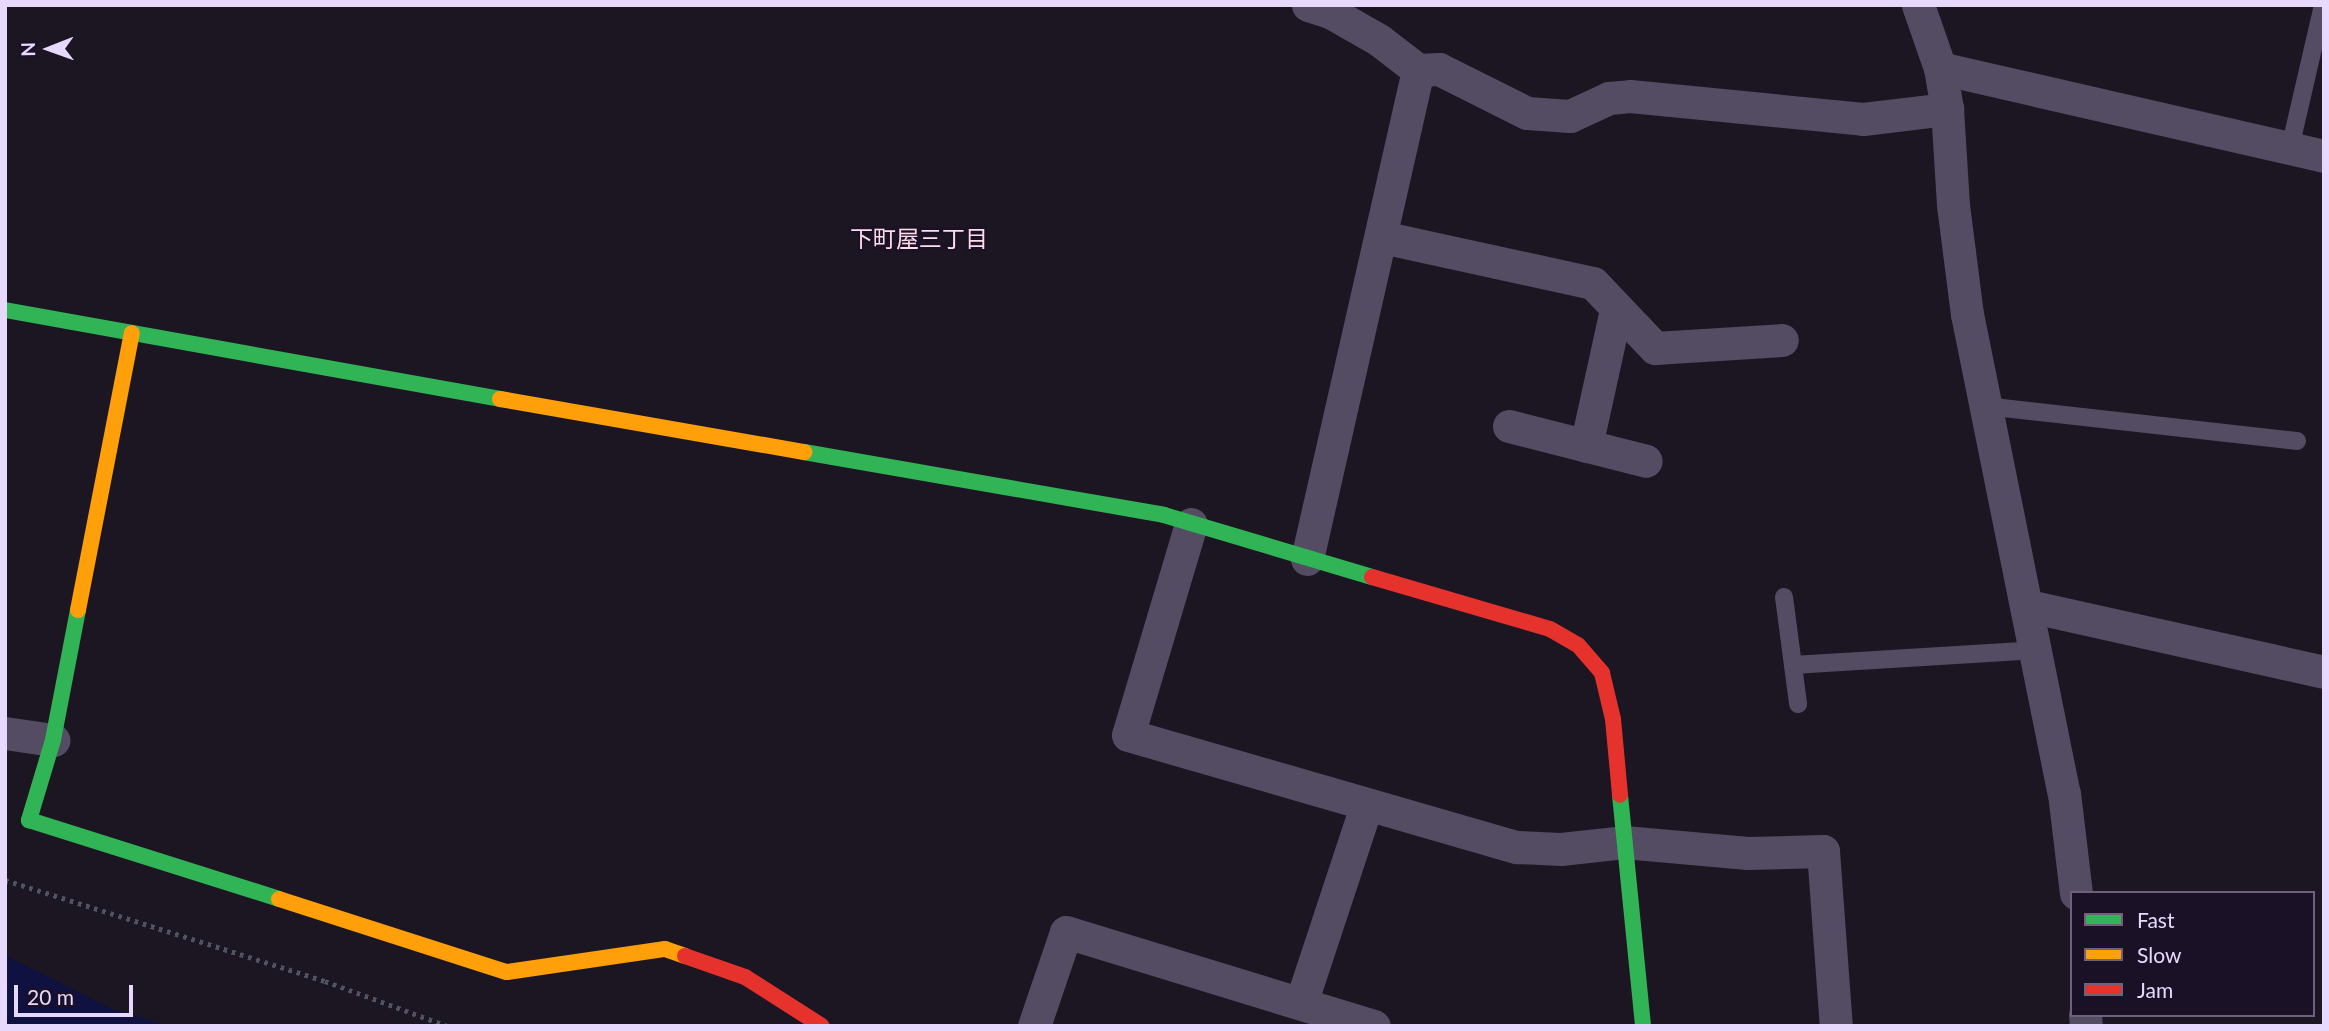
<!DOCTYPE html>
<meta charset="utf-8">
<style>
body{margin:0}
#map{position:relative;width:2329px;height:1031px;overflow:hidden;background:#1c1622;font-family:Lato,"Noto Sans JP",sans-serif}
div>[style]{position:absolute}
.water>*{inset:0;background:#0f1240}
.path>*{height:4.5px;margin-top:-2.25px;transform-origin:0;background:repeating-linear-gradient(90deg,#4f5363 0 3.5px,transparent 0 8.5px)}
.lane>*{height:18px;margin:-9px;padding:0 9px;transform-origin:9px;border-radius:9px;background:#534c62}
.street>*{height:33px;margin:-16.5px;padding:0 16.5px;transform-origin:16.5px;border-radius:16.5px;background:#534c62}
.fast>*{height:16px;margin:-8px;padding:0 8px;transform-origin:8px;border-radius:8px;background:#30b455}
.slow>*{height:16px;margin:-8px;padding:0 8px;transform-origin:8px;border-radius:8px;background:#ff9f0a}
.jam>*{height:16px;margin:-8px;padding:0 8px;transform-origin:8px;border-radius:8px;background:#e5322d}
span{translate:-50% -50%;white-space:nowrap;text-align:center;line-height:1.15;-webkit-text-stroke:5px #1b1127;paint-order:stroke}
.neighbourhood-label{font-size:23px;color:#fddbe7}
.frame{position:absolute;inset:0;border:7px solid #e7d9fd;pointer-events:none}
.legend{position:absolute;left:2070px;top:891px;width:245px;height:126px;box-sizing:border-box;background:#1b1127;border:2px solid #6d617d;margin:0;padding:9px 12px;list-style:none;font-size:21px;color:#e7d9fd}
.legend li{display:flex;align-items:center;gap:14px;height:35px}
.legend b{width:35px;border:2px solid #6d617d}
.north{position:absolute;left:14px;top:14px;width:70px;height:70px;-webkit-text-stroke:5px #1b1127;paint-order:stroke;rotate:269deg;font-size:19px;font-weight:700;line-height:28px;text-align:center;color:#e7d9fd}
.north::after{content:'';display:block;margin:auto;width:24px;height:32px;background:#e7d9fd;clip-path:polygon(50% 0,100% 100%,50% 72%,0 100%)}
.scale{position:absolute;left:14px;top:985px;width:119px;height:32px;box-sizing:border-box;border:4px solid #e7d9fd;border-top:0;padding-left:9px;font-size:21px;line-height:24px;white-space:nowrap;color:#e7d9fd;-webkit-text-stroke:5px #1b1127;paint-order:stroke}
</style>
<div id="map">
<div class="water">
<div style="clip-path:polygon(5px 955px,112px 1009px,169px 1026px,5px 1026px)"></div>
</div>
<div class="path">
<div style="left:5px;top:880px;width:336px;rotate:17.5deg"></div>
<div style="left:325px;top:981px;width:130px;rotate:20.2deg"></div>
</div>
<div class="lane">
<div style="left:2290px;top:148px;width:147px;rotate:-77deg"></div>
<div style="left:1985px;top:406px;width:314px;rotate:6.4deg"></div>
<div style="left:1784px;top:597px;width:108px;rotate:82.5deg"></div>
<div style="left:1793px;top:665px;width:244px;rotate:-3.5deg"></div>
</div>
<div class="street">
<div style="left:1308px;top:5px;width:23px;rotate:18deg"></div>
<div style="left:1330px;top:12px;width:56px;rotate:29.7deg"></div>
<div style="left:1379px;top:40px;width:49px;rotate:37.6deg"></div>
<div style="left:1418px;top:70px;width:21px;rotate:-3deg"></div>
<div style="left:1439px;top:69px;width:98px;rotate:26.6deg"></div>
<div style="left:1527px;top:113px;width:43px;rotate:4deg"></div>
<div style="left:1570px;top:116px;width:43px;rotate:-24.8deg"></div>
<div style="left:1609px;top:98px;width:21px;rotate:-5deg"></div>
<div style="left:1630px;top:96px;width:234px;rotate:5.6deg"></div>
<div style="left:1863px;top:119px;width:85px;rotate:-6.8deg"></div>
<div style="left:1918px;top:5px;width:67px;rotate:70.8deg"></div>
<div style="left:1940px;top:68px;width:42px;rotate:80.3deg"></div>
<div style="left:1947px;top:109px;width:96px;rotate:86.4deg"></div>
<div style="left:1953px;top:205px;width:110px;rotate:82.7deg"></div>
<div style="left:1967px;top:314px;width:489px;rotate:78.6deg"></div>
<div style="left:2064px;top:793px;width:101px;rotate:83.2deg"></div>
<div style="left:1940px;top:68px;width:394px;rotate:12.9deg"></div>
<div style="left:1382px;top:237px;width:216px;rotate:12.3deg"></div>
<div style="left:1593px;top:283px;width:90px;rotate:46.4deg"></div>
<div style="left:1655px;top:348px;width:127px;rotate:-3.6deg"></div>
<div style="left:1509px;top:426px;width:141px;rotate:14.3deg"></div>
<div style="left:1586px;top:446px;width:139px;rotate:-77.6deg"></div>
<div style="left:1191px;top:524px;width:220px;rotate:106.6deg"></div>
<div style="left:1128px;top:735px;width:405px;rotate:16.1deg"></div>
<div style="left:1517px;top:847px;width:44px;rotate:2.6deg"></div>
<div style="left:1561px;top:849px;width:63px;rotate:-6.3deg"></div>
<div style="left:1624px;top:842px;width:124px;rotate:5.1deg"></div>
<div style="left:1748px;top:853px;width:75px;rotate:-1.5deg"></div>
<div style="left:1823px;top:851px;width:175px;rotate:85.8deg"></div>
<div style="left:1307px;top:559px;width:501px;rotate:-77.21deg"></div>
<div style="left:2029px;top:606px;width:302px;rotate:12.6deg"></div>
<div style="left:5px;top:733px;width:49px;rotate:8.3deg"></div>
<div style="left:1301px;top:1003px;width:207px;rotate:-71.7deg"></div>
<div style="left:2085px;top:1015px;width:11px;rotate:85deg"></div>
<div style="left:1034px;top:1026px;width:99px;rotate:-71.2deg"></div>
<div style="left:1066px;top:932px;width:322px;rotate:17deg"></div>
</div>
<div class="fast">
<div style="left:5px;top:310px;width:503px;rotate:10.19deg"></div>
<div style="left:804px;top:452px;width:365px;rotate:9.9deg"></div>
<div style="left:1164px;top:515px;width:217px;rotate:16.6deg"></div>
<div style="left:78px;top:610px;width:132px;rotate:100.9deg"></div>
<div style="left:53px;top:740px;width:84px;rotate:106.7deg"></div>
<div style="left:29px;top:820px;width:262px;rotate:17.5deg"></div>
<div style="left:1620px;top:795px;width:232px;rotate:84.3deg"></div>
</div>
<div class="slow">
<div style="left:500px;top:399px;width:309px;rotate:9.9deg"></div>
<div style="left:78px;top:610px;width:282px;rotate:-79deg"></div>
<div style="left:279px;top:899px;width:239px;rotate:17.8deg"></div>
<div style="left:507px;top:972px;width:160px;rotate:-8.3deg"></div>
<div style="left:665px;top:949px;width:21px;rotate:19deg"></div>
</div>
<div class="jam">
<div style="left:1372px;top:577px;width:185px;rotate:16.3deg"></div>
<div style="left:1550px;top:629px;width:32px;rotate:30deg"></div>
<div style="left:1578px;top:645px;width:37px;rotate:49deg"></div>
<div style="left:1602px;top:673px;width:47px;rotate:76.6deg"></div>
<div style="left:1613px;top:719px;width:76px;rotate:84.7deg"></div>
<div style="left:685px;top:956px;width:64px;rotate:19.3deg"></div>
<div style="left:745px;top:977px;width:91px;rotate:32.5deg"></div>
</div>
<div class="neighbourhood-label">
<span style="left:919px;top:238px">下町屋三丁目</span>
</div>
<div class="frame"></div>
<ul class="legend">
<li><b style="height:9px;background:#30b455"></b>Fast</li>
<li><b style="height:9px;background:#ff9f0a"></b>Slow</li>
<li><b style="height:9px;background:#e5322d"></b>Jam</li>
</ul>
<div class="north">N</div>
<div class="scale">20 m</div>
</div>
